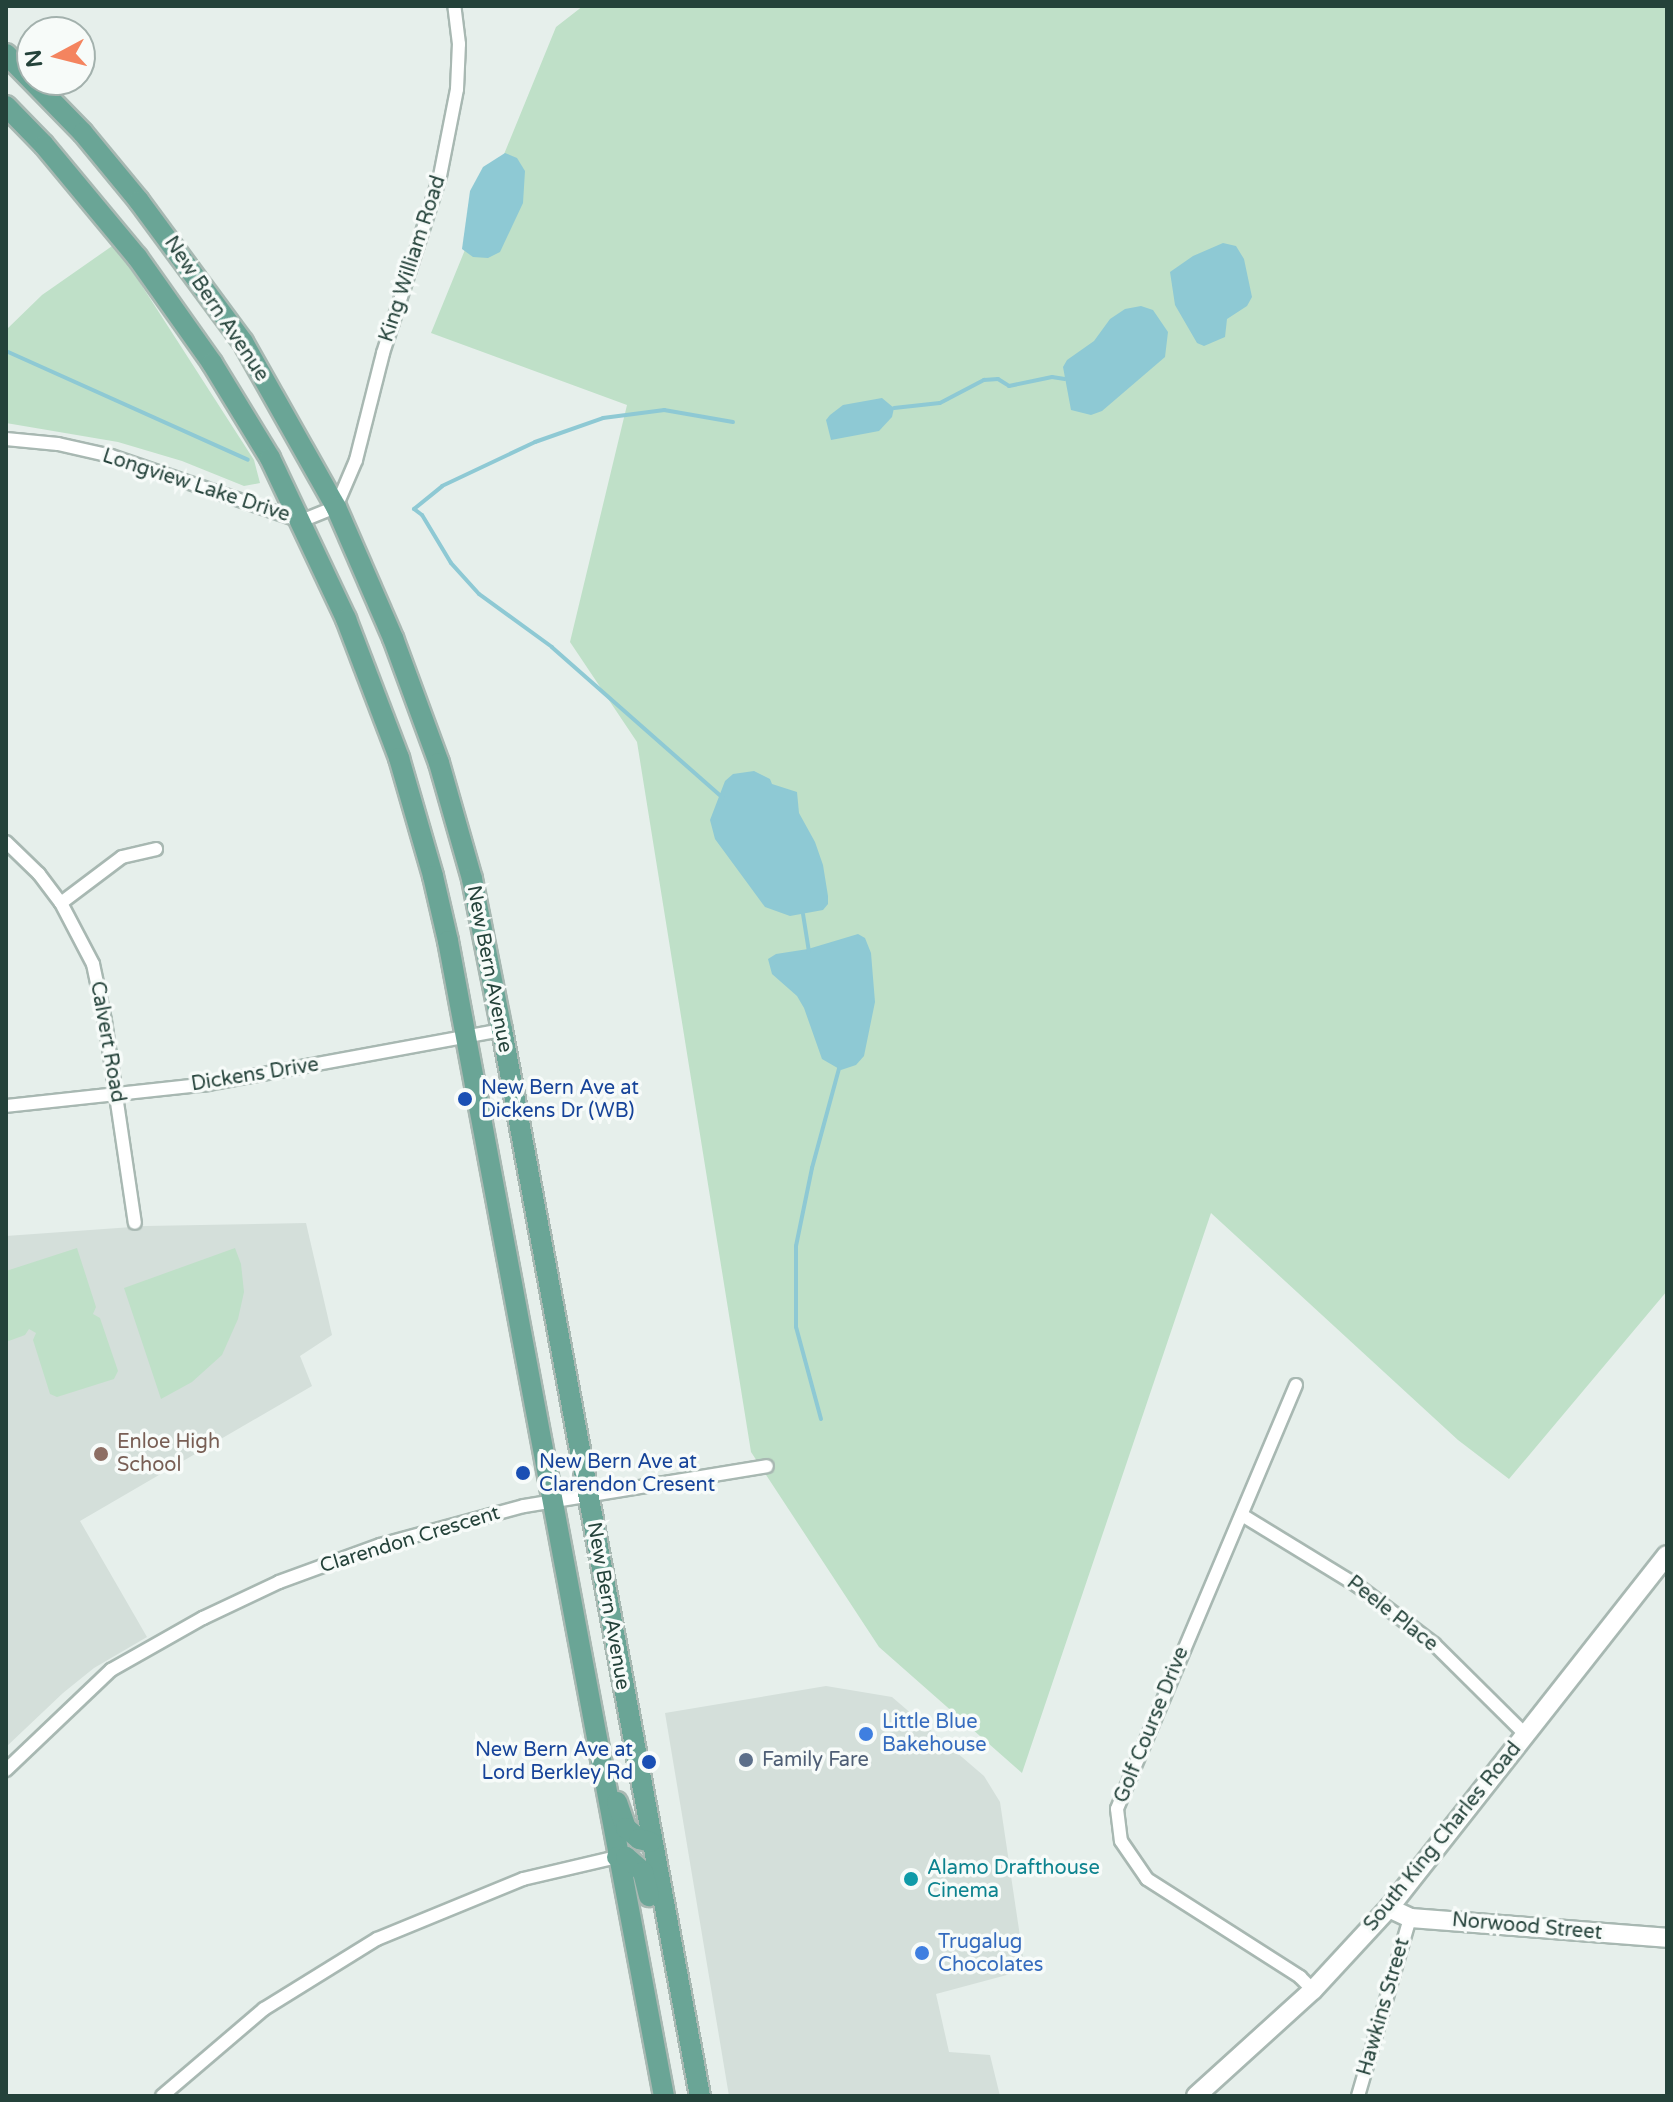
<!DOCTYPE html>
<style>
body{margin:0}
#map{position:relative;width:1673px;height:2102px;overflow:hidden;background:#e6efeb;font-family:"Varela Round",sans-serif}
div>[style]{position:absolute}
.built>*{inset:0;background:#d4dfda}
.green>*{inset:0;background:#bfe0c8}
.water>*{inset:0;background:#8ec9d4}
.stream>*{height:4px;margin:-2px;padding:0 2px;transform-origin:2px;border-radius:2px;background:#8ec9d4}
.roads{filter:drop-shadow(2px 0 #a8b8b2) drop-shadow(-2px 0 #a8b8b2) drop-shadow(0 2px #a8b8b2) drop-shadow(0 -2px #a8b8b2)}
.street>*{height:12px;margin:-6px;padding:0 6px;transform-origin:6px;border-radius:6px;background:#fff}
.secondary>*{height:18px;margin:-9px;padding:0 9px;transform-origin:9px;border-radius:9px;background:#fff}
.primary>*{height:20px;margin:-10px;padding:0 10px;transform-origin:10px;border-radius:10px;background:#6aa596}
.dots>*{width:22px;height:22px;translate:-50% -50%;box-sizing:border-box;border:4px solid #f7fbf9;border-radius:50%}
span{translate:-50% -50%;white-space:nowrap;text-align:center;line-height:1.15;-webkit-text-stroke:7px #f7fbf9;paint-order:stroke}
.street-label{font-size:20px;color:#24423a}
.transit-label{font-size:20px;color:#164399}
.left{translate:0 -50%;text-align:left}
.right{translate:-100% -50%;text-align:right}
.education-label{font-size:20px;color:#785e54}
.shop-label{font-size:20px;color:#366cbe}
.service-label{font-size:20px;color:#4e5e75}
.culture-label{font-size:20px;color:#0d838f}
.frame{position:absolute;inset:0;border:8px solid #24423a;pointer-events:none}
.north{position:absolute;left:16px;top:16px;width:80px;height:80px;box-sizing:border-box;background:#f7fbf9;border:2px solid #a3b1ad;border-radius:50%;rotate:263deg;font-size:22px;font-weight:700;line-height:32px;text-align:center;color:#24423a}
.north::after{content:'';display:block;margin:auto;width:28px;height:36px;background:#f4845f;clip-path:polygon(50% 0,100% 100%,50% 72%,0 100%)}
</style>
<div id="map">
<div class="built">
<div style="clip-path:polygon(306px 1223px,332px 1335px,300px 1356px,312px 1386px,80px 1521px,147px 1637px,94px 1668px,63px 1693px,6px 1747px,6px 1236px,146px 1226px)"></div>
<div style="clip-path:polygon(826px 1686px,892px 1697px,984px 1776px,1000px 1802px,1025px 1970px,936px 1994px,949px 2052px,990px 2055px,1000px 2096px,729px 2096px,665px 1713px)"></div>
</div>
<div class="green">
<div style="clip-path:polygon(583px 6px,1667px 6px,1667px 1291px,1509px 1479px,1458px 1440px,1211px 1213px,1022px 1773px,879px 1647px,751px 1452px,637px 742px,570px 642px,627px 405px,431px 333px,556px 27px)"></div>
<div style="clip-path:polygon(115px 244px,254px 460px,260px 483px,244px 486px,182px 461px,118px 442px,6px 423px,6px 330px,42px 295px)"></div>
<div style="clip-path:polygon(77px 1248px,96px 1307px,93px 1314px,100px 1318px,118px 1371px,114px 1379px,57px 1397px,50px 1394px,33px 1340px,36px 1333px,29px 1329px,25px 1335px,6px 1342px,6px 1271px)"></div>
<div style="clip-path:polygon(235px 1248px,241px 1264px,244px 1292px,238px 1319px,222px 1355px,192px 1382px,161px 1399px,124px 1288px)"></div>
</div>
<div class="water">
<div style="clip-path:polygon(505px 153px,517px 158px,525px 171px,523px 203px,500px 252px,488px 258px,473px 257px,462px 249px,470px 191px,483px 167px)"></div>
<div style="clip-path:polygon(1223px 243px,1236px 246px,1244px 259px,1252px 297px,1247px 306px,1227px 319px,1225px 337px,1204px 346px,1197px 343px,1175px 305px,1170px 272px,1193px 256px)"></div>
<div style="clip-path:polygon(1141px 306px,1153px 310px,1168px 332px,1165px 357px,1102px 411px,1091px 415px,1071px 410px,1063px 367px,1067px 360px,1094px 341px,1110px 319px,1125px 309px)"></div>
<div style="clip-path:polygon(882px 398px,894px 408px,892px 417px,879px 431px,831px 440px,826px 420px,830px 415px,843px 405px)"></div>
<div style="clip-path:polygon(754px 771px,770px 779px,772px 784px,797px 792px,799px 813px,815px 842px,823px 865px,828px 896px,828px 904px,823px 910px,790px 916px,765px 907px,715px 839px,710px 820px,725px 781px,733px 774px)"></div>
<div style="clip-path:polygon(858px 934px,865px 938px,871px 953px,875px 1002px,864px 1056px,856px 1065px,841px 1070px,822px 1059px,804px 1008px,797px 996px,772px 974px,768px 959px,776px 954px,808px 949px)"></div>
</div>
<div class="stream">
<div style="left:6px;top:351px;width:265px;rotate:24.2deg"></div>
<div style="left:894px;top:408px;width:46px;rotate:-6.2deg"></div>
<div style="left:940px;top:403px;width:50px;rotate:-27.6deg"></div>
<div style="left:984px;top:380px;width:14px;rotate:-4deg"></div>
<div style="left:998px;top:379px;width:13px;rotate:32deg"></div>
<div style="left:1009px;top:386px;width:44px;rotate:-11.8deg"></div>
<div style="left:1052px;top:377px;width:13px;rotate:9deg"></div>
<div style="left:723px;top:798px;width:228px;rotate:-138.6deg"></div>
<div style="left:552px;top:647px;width:90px;rotate:-144deg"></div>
<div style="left:479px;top:594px;width:42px;rotate:-132.1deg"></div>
<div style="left:451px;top:563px;width:56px;rotate:-121.1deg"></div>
<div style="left:422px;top:515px;width:10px;rotate:-143deg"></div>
<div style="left:414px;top:509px;width:36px;rotate:-39deg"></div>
<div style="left:442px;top:486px;width:103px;rotate:-25.3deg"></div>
<div style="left:535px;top:442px;width:72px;rotate:-19.4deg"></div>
<div style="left:603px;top:418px;width:62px;rotate:-7.5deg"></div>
<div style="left:664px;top:410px;width:70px;rotate:9.9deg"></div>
<div style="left:803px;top:914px;width:38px;rotate:81deg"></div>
<div style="left:821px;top:1419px;width:95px;rotate:-105.2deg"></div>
<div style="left:796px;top:1327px;width:81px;rotate:-90deg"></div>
<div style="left:796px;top:1246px;width:80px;rotate:-78.4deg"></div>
<div style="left:812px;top:1168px;width:107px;rotate:-74.8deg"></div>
</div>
<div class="roads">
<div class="street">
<div style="left:6px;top:439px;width:52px;rotate:5.5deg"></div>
<div style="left:58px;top:444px;width:54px;rotate:12.8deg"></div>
<div style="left:111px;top:456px;width:201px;rotate:18.9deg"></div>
<div style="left:301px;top:521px;width:38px;rotate:-22deg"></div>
<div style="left:336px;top:507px;width:51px;rotate:-66.9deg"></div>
<div style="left:356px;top:460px;width:110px;rotate:-75.8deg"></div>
<div style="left:383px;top:353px;width:186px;rotate:-72.1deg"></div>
<div style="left:440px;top:176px;width:89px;rotate:-78.9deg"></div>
<div style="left:457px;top:89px;width:45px;rotate:-87.5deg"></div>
<div style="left:459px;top:44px;width:38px;rotate:-97deg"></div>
<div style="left:6px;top:842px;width:46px;rotate:44.1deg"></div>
<div style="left:39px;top:874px;width:36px;rotate:53deg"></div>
<div style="left:61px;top:903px;width:69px;rotate:62.3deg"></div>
<div style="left:93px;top:964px;width:58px;rotate:78.1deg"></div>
<div style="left:105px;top:1021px;width:204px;rotate:81.6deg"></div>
<div style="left:61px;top:903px;width:76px;rotate:-37deg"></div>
<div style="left:122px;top:857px;width:35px;rotate:-13deg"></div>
<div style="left:6px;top:1106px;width:203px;rotate:-6.2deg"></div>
<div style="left:208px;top:1084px;width:299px;rotate:-10.4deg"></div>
<div style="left:1296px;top:1385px;width:460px;rotate:112.9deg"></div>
<div style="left:1117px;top:1809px;width:32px;rotate:83deg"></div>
<div style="left:1121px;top:1841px;width:46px;rotate:55.6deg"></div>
<div style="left:1147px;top:1879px;width:182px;rotate:32.6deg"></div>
<div style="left:1300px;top:1977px;width:18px;rotate:45deg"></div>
<div style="left:1242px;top:1515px;width:136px;rotate:31.5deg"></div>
<div style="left:1358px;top:1586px;width:96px;rotate:37.3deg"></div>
<div style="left:1434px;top:1644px;width:129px;rotate:44.7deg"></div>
<div style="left:6px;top:1770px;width:145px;rotate:-43.6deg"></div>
<div style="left:111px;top:1670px;width:106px;rotate:-29.5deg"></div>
<div style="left:203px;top:1618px;width:84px;rotate:-25.3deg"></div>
<div style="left:279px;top:1582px;width:108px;rotate:-20.1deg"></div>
<div style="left:380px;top:1545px;width:149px;rotate:-15.2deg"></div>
<div style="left:524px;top:1506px;width:246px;rotate:-9.3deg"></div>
<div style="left:162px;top:2096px;width:134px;rotate:-40.5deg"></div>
<div style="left:264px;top:2009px;width:133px;rotate:-31.8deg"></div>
<div style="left:377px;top:1939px;width:158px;rotate:-22.3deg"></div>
<div style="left:523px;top:1879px;width:97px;rotate:-13.2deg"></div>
<div style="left:1358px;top:2096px;width:185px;rotate:-73.7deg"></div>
</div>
<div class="secondary">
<div style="left:1389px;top:1908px;width:23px;rotate:25deg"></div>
<div style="left:1410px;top:1918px;width:258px;rotate:4.4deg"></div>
<div style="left:1196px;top:2096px;width:158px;rotate:-42.2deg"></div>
<div style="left:1313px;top:1990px;width:112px;rotate:-47.2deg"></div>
<div style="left:1389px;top:1908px;width:449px;rotate:-51.8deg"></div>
</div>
<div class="primary">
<div style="left:6px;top:54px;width:110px;rotate:45.7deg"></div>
<div style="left:83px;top:133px;width:88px;rotate:50.5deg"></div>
<div style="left:139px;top:201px;width:175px;rotate:53.6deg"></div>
<div style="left:243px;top:342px;width:189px;rotate:60.6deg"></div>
<div style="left:336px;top:507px;width:143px;rotate:66.5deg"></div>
<div style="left:393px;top:638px;width:133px;rotate:69.8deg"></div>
<div style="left:439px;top:763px;width:121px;rotate:74.1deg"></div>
<div style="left:472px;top:879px;width:154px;rotate:78.8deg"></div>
<div style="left:502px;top:1030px;width:1084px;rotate:79.48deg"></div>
<div style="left:6px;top:106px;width:54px;rotate:45.7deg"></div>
<div style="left:44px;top:145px;width:146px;rotate:50.3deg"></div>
<div style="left:137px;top:257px;width:130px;rotate:54.7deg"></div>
<div style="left:212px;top:363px;width:111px;rotate:58.6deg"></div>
<div style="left:270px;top:458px;width:178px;rotate:64.7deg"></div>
<div style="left:346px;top:619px;width:149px;rotate:69.1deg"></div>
<div style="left:399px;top:758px;width:123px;rotate:73.9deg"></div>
<div style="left:433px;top:876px;width:67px;rotate:77deg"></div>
<div style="left:448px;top:941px;width:1175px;rotate:79.41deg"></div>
<div style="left:617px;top:1802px;width:28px;rotate:71deg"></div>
<div style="left:626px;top:1828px;width:17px;rotate:40deg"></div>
<div style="left:639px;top:1839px;width:12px;rotate:14deg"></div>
<div style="left:617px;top:1857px;width:9px"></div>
<div style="left:626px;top:1857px;width:23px;rotate:41deg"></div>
<div style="left:643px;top:1872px;width:25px;rotate:76deg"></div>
</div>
</div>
<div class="dots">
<div style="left:465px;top:1099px;background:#1a4fb4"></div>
<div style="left:101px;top:1454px;background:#8d6e63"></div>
<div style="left:523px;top:1473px;background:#1a4fb4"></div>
<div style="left:866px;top:1734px;background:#3f7fe0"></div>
<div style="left:746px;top:1760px;background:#5c6f8a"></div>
<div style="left:649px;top:1762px;background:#1a4fb4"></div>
<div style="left:911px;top:1879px;background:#0f9aa8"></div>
<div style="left:922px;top:1953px;background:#3f7fe0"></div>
</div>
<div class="street-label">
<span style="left:413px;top:259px;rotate:-72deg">King William Road</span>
<span style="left:216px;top:309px;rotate:56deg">New Bern Avenue</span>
<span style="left:196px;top:486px;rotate:18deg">Longview Lake Drive</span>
<span style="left:489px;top:969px;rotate:79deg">New Bern Avenue</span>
<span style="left:107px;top:1042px;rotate:80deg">Calvert Road</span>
<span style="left:255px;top:1075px;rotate:-9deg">Dickens Drive</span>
<span style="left:410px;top:1540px;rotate:-17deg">Clarendon Crescent</span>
<span style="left:608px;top:1606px;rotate:80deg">New Bern Avenue</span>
<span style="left:1392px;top:1614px;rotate:38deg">Peele Place</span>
<span style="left:1152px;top:1725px;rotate:-68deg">Golf Course Drive</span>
<span style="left:1443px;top:1837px;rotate:-51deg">South King Charles Road</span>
<span style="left:1527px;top:1927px;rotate:5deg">Norwood Street</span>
<span style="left:1384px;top:2007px;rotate:-74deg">Hawkins Street</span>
</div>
<div class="transit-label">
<span class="left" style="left:481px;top:1100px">New Bern Ave at<br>Dickens Dr (WB)</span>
<span class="left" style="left:539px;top:1474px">New Bern Ave at<br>Clarendon Cresent</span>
<span class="right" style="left:633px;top:1762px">New Bern Ave at<br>Lord Berkley Rd</span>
</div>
<div class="education-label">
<span class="left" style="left:117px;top:1454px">Enloe High<br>School</span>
</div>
<div class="shop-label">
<span class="left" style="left:882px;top:1734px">Little Blue<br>Bakehouse</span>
<span class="left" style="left:938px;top:1954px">Trugalug<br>Chocolates</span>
</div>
<div class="service-label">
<span class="left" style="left:762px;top:1760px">Family Fare</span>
</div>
<div class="culture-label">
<span class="left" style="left:927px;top:1880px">Alamo Drafthouse<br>Cinema</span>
</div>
<div class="frame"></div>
<div class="north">N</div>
</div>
